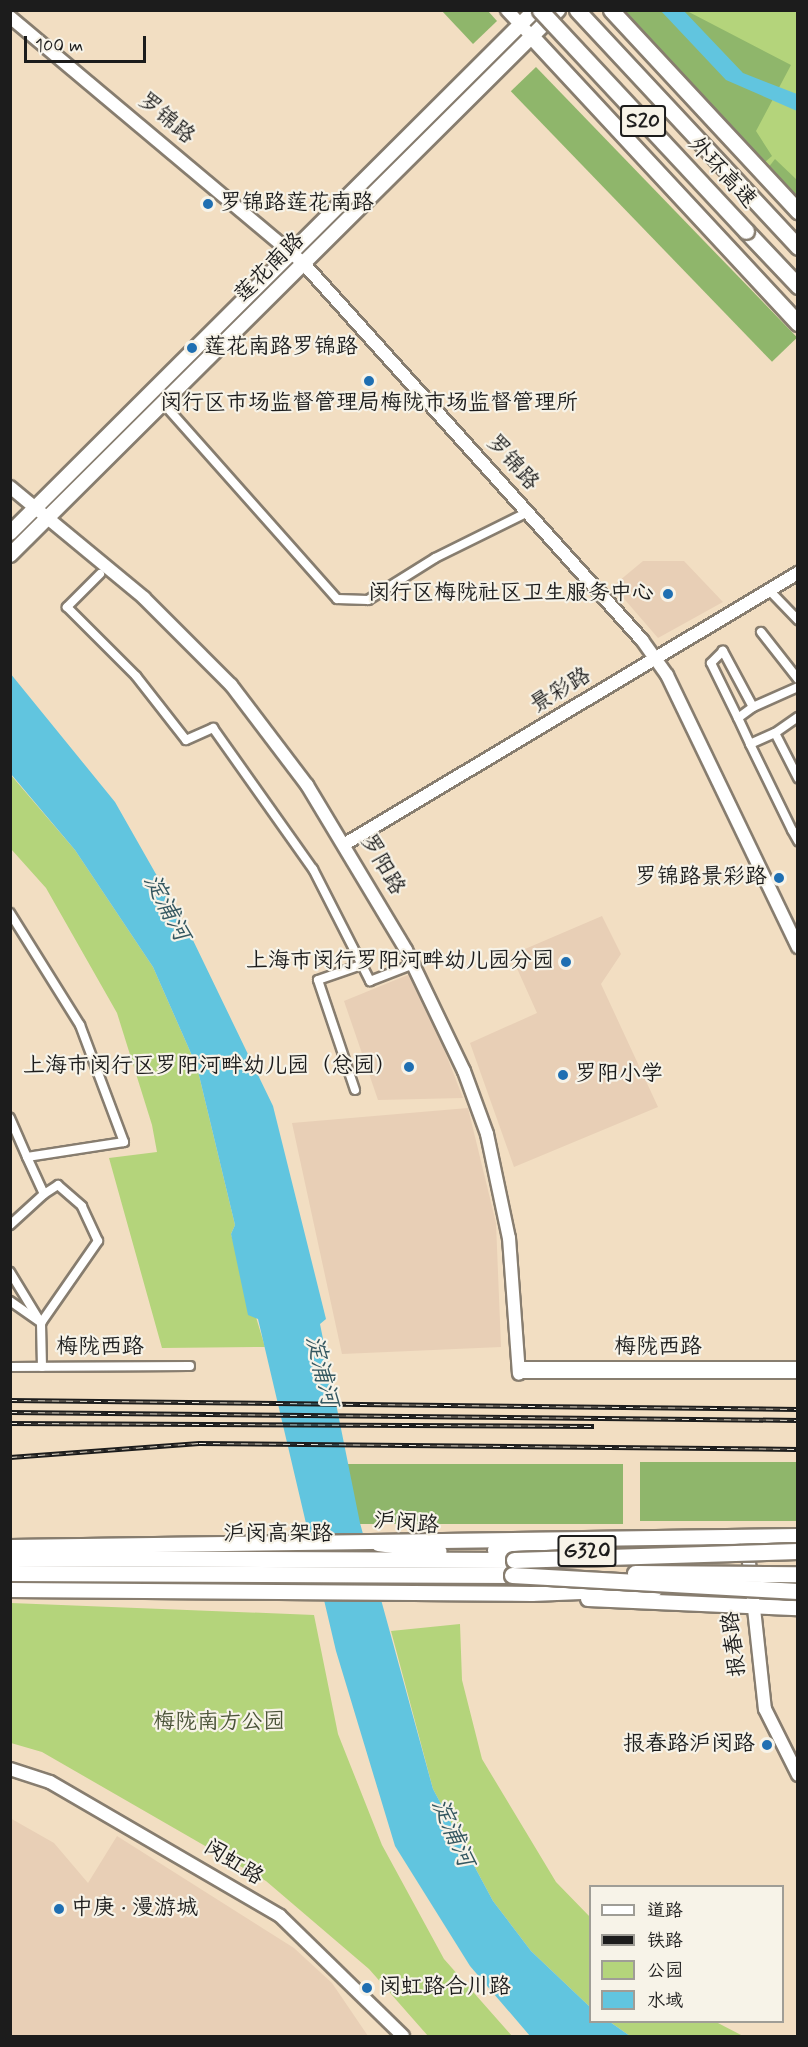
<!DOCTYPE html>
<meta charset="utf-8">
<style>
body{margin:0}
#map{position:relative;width:808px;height:2047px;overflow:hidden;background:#f2dec2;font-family:Mynerve,"LXGW WenKai TC",sans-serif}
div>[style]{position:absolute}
.built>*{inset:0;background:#e8cfb6}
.green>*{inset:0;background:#b4d47b}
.forest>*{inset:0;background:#8fb66b;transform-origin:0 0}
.water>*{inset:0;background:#61c5df}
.roads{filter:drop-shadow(2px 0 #877d6f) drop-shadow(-2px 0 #877d6f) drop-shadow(0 2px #877d6f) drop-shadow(0 -2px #877d6f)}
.street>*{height:8px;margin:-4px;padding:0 4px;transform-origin:4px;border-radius:4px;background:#fff}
.secondary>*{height:12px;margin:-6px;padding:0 6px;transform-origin:6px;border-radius:6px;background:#fff}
.primary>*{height:14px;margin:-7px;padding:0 7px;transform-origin:7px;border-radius:7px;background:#fff}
.highway>*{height:15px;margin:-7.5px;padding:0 7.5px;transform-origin:7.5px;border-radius:7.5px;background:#fff}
.rail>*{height:4.5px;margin-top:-2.25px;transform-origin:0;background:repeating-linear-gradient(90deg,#f7f3e8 0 7px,#1c1c1c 0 14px);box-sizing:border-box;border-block:2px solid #1c1c1c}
.bridges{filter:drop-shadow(2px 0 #877d6f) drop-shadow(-2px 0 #877d6f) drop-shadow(0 2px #877d6f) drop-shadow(0 -2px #877d6f)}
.highway-bridge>*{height:15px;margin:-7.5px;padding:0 7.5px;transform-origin:7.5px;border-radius:7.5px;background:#fff}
.dots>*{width:16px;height:16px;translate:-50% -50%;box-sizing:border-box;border:3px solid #f7f3e8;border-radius:50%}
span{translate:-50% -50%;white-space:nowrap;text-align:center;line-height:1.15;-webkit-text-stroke:4.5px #f7f3e8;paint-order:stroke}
.shield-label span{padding:2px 4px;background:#f7f3e8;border:2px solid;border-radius:4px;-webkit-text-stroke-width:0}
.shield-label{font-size:21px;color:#1c1c1c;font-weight:700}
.street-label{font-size:22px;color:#1c1c1c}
.poi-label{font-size:22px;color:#1c1c1c}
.left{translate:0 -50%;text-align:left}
.right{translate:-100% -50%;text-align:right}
.park-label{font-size:22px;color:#4a5338}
.water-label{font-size:24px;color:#345760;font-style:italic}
.frame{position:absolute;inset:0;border:12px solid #1c1c1c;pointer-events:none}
.legend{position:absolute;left:589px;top:1885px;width:195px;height:138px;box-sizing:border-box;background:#f7f3e8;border:2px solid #9f9d96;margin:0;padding:8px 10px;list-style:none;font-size:18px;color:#1c1c1c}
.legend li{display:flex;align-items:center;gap:12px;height:30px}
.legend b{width:30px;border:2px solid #9f9d96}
.scale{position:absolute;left:24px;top:36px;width:122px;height:27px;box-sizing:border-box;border:3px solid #1c1c1c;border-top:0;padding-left:8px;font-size:18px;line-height:21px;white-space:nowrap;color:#1c1c1c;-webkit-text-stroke:4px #f7f3e8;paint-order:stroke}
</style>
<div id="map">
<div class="built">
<div style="clip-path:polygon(643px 561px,684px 561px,723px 602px,658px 638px,613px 586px)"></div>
<div style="clip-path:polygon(602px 916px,621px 954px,601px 984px,658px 1107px,514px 1167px,470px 1043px,537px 1013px,511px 955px)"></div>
<div style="clip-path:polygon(410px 974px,439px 1036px,463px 1098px,378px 1100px,344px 1001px)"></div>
<div style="clip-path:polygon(468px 1108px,496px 1223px,501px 1347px,342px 1354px,292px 1123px)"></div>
<div style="clip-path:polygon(10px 1818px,54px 1843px,88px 1883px,117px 1836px,294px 1948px,332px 1983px,368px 2036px,11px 2036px)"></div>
</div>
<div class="green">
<div style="clip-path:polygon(619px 11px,797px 11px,797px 200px)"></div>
<div style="clip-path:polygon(10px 774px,75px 850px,153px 967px,197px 1067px,235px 1225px,231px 1234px,265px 1347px,162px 1348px,109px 1158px,157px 1152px,152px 1125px,117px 1013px,46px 888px,11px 849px)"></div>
<div style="clip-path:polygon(11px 1603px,314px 1615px,338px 1734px,382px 1845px,444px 1959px,512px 2036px,428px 2036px,369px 1969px,266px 1881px,42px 1752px,11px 1743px)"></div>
<div style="clip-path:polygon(460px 1624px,462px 1680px,482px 1759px,556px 1882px,590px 1917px,590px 2007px,531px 1951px,493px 1901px,433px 1789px,391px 1631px)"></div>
<div style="clip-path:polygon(610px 2022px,716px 2022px,743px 2036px,630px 2036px)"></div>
</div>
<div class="forest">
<div style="clip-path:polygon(442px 11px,488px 11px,497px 21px,473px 44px)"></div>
<div style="clip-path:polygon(619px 11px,687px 11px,791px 65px,756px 131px,772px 156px,765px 162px)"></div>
<div style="left:536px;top:67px;width:376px;height:35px;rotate:46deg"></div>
<div style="clip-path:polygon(775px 159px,797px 180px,797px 199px,768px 168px)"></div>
<div style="left:797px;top:1462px;width:59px;height:157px;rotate:90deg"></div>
<div style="left:348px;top:1464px;width:275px;height:60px"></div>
</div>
<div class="water">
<div style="clip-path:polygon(661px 11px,684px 11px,743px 73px,797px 94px,797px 111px,726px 80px)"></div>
<div style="clip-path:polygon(10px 673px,115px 802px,190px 934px,273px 1106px,326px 1319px,320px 1324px,360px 1523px,433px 1789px,493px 1901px,531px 1951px,590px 2007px,590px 2022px,610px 2022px,630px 2036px,530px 2036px,470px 1966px,395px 1846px,336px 1651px,258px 1319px,248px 1315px,231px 1234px,235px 1225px,197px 1067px,153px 967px,75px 850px,11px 774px)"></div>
</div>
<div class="roads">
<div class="street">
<div style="left:163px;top:403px;width:262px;rotate:48.4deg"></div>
<div style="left:337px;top:599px;width:31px;rotate:2deg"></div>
<div style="left:368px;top:600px;width:79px;rotate:-32.1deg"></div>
<div style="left:435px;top:558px;width:104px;rotate:-26.3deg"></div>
<div style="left:100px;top:574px;width:47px;rotate:135deg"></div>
<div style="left:67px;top:607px;width:98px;rotate:45deg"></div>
<div style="left:136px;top:676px;width:81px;rotate:52deg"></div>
<div style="left:186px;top:740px;width:30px;rotate:-24deg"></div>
<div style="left:213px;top:728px;width:173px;rotate:54.7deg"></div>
<div style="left:313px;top:869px;width:126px;rotate:63deg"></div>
<div style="left:370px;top:981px;width:47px;rotate:-21.1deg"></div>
<div style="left:769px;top:590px;width:42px;rotate:46deg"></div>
<div style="left:761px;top:632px;width:60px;rotate:51.8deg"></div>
<div style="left:753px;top:707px;width:49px;rotate:-24deg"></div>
<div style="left:738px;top:718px;width:19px;rotate:-36deg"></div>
<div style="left:753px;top:707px;width:64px;rotate:-118.2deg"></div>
<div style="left:723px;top:651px;width:17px;rotate:135deg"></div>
<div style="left:711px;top:663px;width:61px;rotate:63.9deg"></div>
<div style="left:738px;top:718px;width:29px;rotate:65deg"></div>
<div style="left:750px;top:744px;width:96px;rotate:64deg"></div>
<div style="left:792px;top:830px;width:13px;rotate:61deg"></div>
<div style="left:775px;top:733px;width:28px;rotate:-35deg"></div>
<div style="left:750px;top:744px;width:27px;rotate:-24deg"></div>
<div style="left:775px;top:733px;width:51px;rotate:62.9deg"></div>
<div style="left:10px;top:913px;width:132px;rotate:58deg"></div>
<div style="left:80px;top:1025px;width:125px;rotate:69.4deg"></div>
<div style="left:124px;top:1142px;width:98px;rotate:171.2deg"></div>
<div style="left:27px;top:1157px;width:43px;rotate:-113.6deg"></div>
<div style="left:355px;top:1090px;width:116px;rotate:-108.6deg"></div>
<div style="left:318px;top:980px;width:46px;rotate:-19.2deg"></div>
<div style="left:10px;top:1225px;width:46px;rotate:-42.4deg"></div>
<div style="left:44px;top:1194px;width:41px;rotate:-114.7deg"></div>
<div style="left:10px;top:1272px;width:60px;rotate:58.7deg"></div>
<div style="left:41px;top:1323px;width:100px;rotate:-55.2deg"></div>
<div style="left:98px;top:1241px;width:38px;rotate:-115deg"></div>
<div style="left:82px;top:1206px;width:32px;rotate:-139deg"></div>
<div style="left:58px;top:1185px;width:17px;rotate:147deg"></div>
<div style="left:10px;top:1301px;width:38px;rotate:35deg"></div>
<div style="left:41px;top:1323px;width:44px;rotate:88.7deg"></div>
<div style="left:518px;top:1366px;width:280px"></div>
<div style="left:10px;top:1367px;width:180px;rotate:-0.3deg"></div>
<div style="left:519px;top:1374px;width:279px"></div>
</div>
<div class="secondary">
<div style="left:507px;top:10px;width:35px;rotate:47deg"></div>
<div style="left:10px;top:17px;width:384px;rotate:40deg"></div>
<div style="left:304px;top:264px;width:506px;rotate:48.05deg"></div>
<div style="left:642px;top:640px;width:43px;rotate:54.5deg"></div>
<div style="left:667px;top:675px;width:302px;rotate:64.3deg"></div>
<div style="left:10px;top:487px;width:174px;rotate:39.6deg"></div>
<div style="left:144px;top:598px;width:123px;rotate:45deg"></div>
<div style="left:231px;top:685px;width:126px;rotate:52.8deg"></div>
<div style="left:307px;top:785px;width:192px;rotate:59deg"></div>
<div style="left:406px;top:950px;width:134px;rotate:64.4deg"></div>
<div style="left:464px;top:1071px;width:67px;rotate:69.9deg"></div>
<div style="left:487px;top:1134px;width:106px;rotate:78.1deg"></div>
<div style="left:509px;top:1238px;width:136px;rotate:85.8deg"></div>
<div style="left:345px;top:844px;width:528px;rotate:-30.89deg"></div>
<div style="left:747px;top:1544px;width:166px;rotate:83.8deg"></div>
<div style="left:765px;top:1709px;width:74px;rotate:63.4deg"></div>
<div style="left:10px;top:1769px;width:42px;rotate:18deg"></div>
<div style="left:50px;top:1782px;width:266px;rotate:30.2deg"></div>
<div style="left:280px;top:1916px;width:172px;rotate:44.3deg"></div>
</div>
<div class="primary">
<div style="left:10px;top:533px;width:741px;rotate:-44.89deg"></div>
<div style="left:10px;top:555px;width:773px;rotate:-44.84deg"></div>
<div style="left:10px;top:1547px;width:788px;rotate:-0.8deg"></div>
<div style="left:10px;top:1590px;width:522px;rotate:0.44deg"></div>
<div style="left:532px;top:1594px;width:124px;rotate:-2.3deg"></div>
<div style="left:588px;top:1599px;width:210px;rotate:2.5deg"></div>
</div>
<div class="highway">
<div style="left:577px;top:10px;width:324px;rotate:47deg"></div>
<div style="left:611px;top:10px;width:275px;rotate:47.1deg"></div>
<div style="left:531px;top:36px;width:392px;rotate:47.1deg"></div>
<div style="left:746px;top:231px;width:76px;rotate:46.6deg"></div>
<div style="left:378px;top:1543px;width:61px;rotate:7.6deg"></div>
<div style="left:495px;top:1550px;width:102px;rotate:0.6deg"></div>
<div style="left:10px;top:1558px;width:504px;rotate:0.23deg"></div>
<div style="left:10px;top:1573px;width:502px;rotate:0.23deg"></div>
</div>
</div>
<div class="rail">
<div style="left:10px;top:1400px;width:788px;rotate:0.65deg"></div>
<div style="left:10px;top:1412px;width:788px;rotate:0.58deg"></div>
<div style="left:10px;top:1423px;width:584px;rotate:0.29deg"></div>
<div style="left:10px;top:1457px;width:190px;rotate:-4.2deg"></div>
<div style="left:199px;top:1443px;width:599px;rotate:0.57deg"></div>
</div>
<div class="bridges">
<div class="highway-bridge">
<div style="left:540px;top:10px;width:302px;rotate:47deg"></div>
<div style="left:514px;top:1560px;width:284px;rotate:-1.8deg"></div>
<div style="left:635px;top:1573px;width:163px;rotate:0.4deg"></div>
<div style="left:512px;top:1575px;width:286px;rotate:3.2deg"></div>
</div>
</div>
<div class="dots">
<div style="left:208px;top:204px;background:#1f6fb2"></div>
<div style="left:192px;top:348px;background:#1f6fb2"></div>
<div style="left:369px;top:381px;background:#1f6fb2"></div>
<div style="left:668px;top:594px;background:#1f6fb2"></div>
<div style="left:779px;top:878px;background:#1f6fb2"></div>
<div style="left:566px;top:962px;background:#1f6fb2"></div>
<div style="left:409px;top:1067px;background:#1f6fb2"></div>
<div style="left:563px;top:1075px;background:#1f6fb2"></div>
<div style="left:767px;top:1745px;background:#1f6fb2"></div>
<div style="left:59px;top:1909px;background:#1f6fb2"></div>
<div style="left:367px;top:1988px;background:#1f6fb2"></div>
</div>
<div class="shield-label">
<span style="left:643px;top:121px">S20</span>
<span style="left:587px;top:1551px">G320</span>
</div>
<div class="street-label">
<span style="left:166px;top:119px;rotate:40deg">罗锦路</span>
<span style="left:722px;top:173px;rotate:47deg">外环高速</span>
<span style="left:270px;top:268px;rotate:-45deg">莲花南路</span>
<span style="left:512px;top:463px;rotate:48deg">罗锦路</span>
<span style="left:561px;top:691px;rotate:-31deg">景彩路</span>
<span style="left:382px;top:865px;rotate:60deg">罗阳路</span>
<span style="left:100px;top:1348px">梅陇西路</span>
<span style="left:658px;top:1348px">梅陇西路</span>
<span style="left:406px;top:1524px;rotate:5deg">沪闵路</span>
<span style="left:278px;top:1535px">沪闵高架路</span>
<span style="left:735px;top:1644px;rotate:-97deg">报春路</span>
<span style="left:233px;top:1863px;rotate:32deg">闵虹路</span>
</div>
<div class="poi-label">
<span class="left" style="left:220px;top:204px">罗锦路莲花南路</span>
<span class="left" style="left:204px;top:348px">莲花南路罗锦路</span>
<span style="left:369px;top:404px">闵行区市场监督管理局梅陇市场监督管理所</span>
<span class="right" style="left:654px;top:594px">闵行区梅陇社区卫生服务中心</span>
<span class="right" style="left:767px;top:878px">罗锦路景彩路</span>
<span class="right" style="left:554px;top:962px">上海市闵行罗阳河畔幼儿园分园</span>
<span class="right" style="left:397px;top:1067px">上海市闵行区罗阳河畔幼儿园（总园）</span>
<span class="left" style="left:575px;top:1075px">罗阳小学</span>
<span class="right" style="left:755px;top:1745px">报春路沪闵路</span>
<span class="left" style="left:71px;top:1909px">中庚 · 漫游城</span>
<span class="left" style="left:379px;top:1988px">闵虹路合川路</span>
</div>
<div class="park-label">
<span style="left:219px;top:1723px">梅陇南方公园</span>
</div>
<div class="water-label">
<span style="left:166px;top:908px;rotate:62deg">淀浦河</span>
<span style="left:321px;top:1371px;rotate:76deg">淀浦河</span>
<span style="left:452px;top:1833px;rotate:66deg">淀浦河</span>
</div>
<div class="frame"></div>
<ul class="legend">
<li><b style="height:8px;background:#fff"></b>道路</li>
<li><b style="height:8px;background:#1c1c1c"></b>铁路</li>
<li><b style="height:16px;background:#b4d47b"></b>公园</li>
<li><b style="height:16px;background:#61c5df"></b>水域</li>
</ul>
<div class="scale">100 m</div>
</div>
